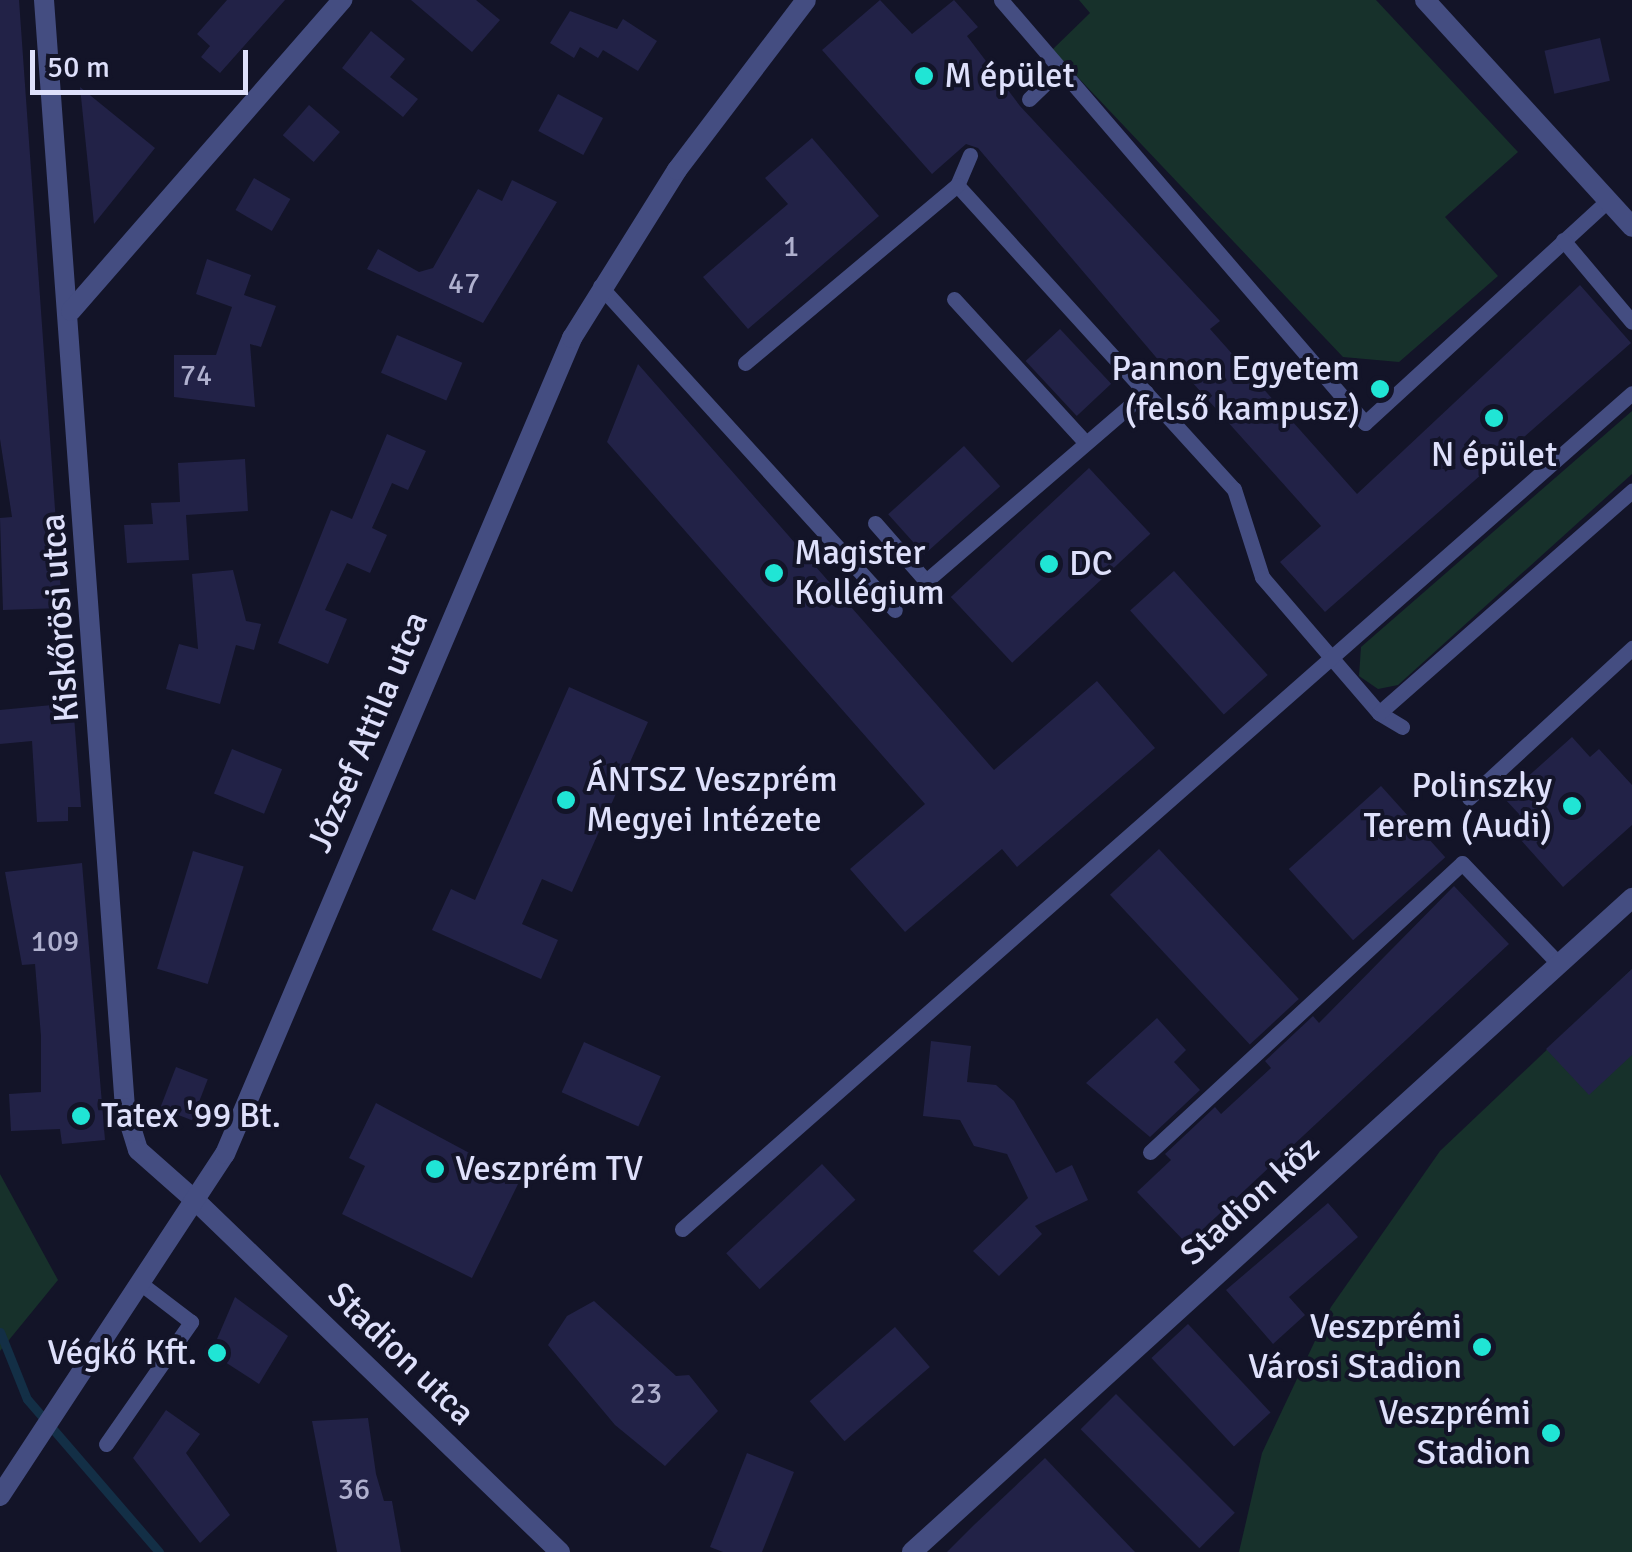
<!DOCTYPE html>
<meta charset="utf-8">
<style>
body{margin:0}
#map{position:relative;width:1632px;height:1552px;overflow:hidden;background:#131428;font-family:Signika,sans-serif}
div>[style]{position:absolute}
.green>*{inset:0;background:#17312b}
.stream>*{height:9px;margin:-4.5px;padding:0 4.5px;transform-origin:4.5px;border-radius:4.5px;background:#132f46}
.building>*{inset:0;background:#222247;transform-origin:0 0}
.service>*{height:15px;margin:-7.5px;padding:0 7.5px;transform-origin:7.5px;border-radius:7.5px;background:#444d81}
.minor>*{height:20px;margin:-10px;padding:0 10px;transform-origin:10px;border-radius:10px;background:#444d81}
.tertiary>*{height:20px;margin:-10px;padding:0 10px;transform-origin:10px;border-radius:10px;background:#444d81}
.dots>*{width:28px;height:28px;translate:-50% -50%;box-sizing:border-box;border:5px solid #131428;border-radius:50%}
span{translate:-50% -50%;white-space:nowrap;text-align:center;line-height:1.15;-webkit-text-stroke:8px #131428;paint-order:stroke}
.number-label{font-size:30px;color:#afb0ce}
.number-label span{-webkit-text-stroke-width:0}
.poi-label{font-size:35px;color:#dee0fb}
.left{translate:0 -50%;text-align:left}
.right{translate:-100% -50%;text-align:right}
.street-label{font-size:35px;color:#dee0fb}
.scale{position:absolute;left:30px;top:50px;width:218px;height:45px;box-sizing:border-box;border:5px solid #dee0fb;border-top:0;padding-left:12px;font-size:30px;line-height:35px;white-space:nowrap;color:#dee0fb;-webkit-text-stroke:8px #131428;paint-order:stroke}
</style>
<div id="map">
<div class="green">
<div style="clip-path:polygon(1079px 0,1376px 0,1518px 152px,1445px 217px,1498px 276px,1399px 362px,1343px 357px,1052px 50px,1090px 13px)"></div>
<div style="clip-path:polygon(1632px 411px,1632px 474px,1398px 685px,1378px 689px,1359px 676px,1361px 647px)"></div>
<div style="clip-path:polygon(1632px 969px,1632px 1552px,1239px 1552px,1262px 1453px,1331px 1307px,1440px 1151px)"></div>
<div style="clip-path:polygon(0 1174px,58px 1280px,0 1351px)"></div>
</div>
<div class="stream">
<div style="left:0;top:1332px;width:72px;rotate:68.1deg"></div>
<div style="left:27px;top:1399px;width:202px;rotate:49.2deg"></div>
</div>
<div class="building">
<div style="clip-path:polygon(0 0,19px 0,62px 608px,3px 610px,0 518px,12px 517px,0 439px)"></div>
<div style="clip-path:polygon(227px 0,285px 0,220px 73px,201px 57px,210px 46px,197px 34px)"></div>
<div style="clip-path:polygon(411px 0,476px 0,500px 20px,472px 52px)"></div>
<div style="clip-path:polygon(880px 0,912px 34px,954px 0,978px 27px,967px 36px,1020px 106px,1220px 321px,1210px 329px,1357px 494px,1580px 285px,1631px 343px,1325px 612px,1280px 562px,1321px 526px,1174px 362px,1166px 369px,978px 148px,966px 144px,932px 174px,822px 50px)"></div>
<div style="clip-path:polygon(570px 11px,617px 29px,623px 19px,657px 41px,638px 71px,603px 50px,598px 58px,580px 47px,574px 58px,550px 43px)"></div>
<div style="clip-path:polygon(371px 31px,405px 59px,390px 77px,418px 99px,403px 117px,342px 68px)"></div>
<div style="left:1600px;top:38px;width:44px;height:57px;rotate:77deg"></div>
<div style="clip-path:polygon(80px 87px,155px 148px,94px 224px)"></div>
<div style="left:558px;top:94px;width:51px;height:42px;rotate:28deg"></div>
<div style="left:309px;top:105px;width:41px;height:40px;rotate:41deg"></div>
<div style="clip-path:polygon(812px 138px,879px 216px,748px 329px,703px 277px,788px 204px,765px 178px)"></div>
<div style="left:254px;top:178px;width:42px;height:37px;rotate:30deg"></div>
<div style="clip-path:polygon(512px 180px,557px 202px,483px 323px,367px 269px,378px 249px,419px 272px,433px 268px,478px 189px,502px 201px)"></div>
<div style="clip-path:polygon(207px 259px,251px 275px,244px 295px,276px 306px,261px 347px,250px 344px,255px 407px,174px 397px,174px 355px,216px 355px,232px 307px,196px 294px)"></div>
<div style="left:1060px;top:329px;width:75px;height:47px;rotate:47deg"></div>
<div style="left:397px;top:335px;width:71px;height:41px;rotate:23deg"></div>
<div style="clip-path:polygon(638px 364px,994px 770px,1097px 681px,1155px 748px,1017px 867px,1002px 849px,905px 932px,850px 869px,925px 804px,607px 442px)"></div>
<div style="clip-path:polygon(387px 434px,426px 451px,408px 490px,392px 483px,372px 528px,387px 535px,370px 573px,347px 563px,325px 610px,347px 619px,328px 664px,278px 643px,331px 510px,352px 519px)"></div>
<div style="left:964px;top:446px;width:54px;height:102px;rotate:48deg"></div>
<div style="clip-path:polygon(245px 459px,248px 511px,186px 515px,189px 560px,127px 563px,124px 525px,153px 524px,151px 503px,180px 502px,178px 463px)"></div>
<div style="left:1089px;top:468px;width:90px;height:189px;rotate:47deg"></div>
<div style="clip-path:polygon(233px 570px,246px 621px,261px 624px,254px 650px,236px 645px,220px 704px,166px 689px,179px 644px,198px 649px,192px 574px)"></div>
<div style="left:1174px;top:571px;width:140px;height:59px;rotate:48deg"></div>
<div style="clip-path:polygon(569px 687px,648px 722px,572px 892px,542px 879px,522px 924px,558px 940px,541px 979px,432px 930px,451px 889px,475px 900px)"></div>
<div style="clip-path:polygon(73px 703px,81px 807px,68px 807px,68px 821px,37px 822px,32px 741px,0 744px,0 710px)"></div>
<div style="clip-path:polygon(1572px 737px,1590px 757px,1599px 749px,1632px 785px,1632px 825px,1563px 887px,1520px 839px,1519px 814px,1504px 798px)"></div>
<div style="left:232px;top:749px;width:54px;height:48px;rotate:22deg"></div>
<div style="left:1381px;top:786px;width:96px;height:124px;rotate:48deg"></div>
<div style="left:1159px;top:849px;width:205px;height:67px;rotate:47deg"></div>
<div style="left:193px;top:851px;width:53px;height:123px;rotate:17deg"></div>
<div style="clip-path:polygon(82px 863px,105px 1140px,62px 1144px,60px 1129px,11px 1131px,9px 1094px,41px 1092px,41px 1036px,35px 964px,22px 965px,5px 872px)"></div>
<div style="clip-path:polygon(1454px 886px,1509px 944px,1187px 1244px,1137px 1192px,1171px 1160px,1165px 1154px,1215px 1107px,1221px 1114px,1271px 1068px,1265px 1061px,1313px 1016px,1319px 1023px)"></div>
<div style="clip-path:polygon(1632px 969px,1632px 1055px,1589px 1095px,1546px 1049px)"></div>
<div style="clip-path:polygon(1157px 1018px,1186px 1050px,1174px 1062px,1200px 1090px,1150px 1137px,1086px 1083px)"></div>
<div style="clip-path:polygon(931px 1041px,971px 1046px,967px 1082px,996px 1085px,1014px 1101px,1056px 1173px,1072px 1165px,1088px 1200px,1035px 1226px,1042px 1234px,999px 1276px,973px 1251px,1028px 1198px,1007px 1154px,974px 1146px,960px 1120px,923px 1116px)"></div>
<div style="left:584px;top:1042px;width:84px;height:55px;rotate:24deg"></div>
<div style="left:176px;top:1067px;width:34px;height:44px;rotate:21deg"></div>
<div style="clip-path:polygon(376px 1103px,520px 1180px,472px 1278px,342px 1214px,365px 1166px,349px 1158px)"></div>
<div style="left:822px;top:1164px;width:49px;height:131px;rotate:47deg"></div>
<div style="clip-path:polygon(1328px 1203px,1358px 1237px,1289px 1297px,1305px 1315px,1273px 1344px,1226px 1290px)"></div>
<div style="clip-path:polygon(235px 1297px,288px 1336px,259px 1384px,211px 1353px)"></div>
<div style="clip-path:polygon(594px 1301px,676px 1376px,689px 1375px,718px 1411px,665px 1466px,615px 1425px,548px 1345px,567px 1316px)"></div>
<div style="left:1188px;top:1324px;width:121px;height:50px;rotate:47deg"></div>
<div style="left:895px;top:1327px;width:53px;height:113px;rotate:49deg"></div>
<div style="left:1116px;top:1394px;width:168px;height:50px;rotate:45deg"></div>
<div style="clip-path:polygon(166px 1410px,200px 1434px,186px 1453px,230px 1515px,200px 1543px,133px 1458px)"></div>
<div style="clip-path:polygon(368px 1418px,376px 1474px,384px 1501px,392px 1501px,401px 1552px,337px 1552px,312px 1421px)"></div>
<div style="clip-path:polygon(747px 1453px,794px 1472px,762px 1552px,723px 1552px,710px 1547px)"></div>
<div style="clip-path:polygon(1045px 1458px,1135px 1552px,947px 1552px,974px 1525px)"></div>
</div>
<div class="service">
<div style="left:1001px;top:0;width:558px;rotate:49.29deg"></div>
<div style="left:1365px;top:423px;width:330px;rotate:-42.5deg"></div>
<div style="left:1029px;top:99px;width:42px;rotate:-44deg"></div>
<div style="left:970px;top:155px;width:33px;rotate:113deg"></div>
<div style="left:957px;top:185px;width:411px;rotate:47.7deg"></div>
<div style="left:1234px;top:489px;width:92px;rotate:72.3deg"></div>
<div style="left:1262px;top:577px;width:179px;rotate:49.3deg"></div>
<div style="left:1379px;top:713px;width:27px;rotate:31deg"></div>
<div style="left:1563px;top:240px;width:107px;rotate:49.9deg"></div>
<div style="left:600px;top:286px;width:438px;rotate:47.7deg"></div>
<div style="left:954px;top:299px;width:195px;rotate:47.5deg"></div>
<div style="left:745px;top:363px;width:277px;rotate:-40deg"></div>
<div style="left:875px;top:523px;width:77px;rotate:48.7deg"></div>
<div style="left:926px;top:581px;width:290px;rotate:-40.7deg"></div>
<div style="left:1379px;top:713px;width:337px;rotate:-41.3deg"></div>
<div style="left:1469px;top:798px;width:222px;rotate:-42.6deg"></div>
<div style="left:1150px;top:1152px;width:425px;rotate:-42.8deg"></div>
<div style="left:1462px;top:863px;width:140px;rotate:46.2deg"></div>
<div style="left:682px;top:1229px;width:1265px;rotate:-41.35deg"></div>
<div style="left:106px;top:1444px;width:149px;rotate:-55.1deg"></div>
<div style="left:191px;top:1322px;width:64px;rotate:-142.6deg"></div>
</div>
<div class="minor">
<div style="left:44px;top:0;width:1111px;rotate:85.82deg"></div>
<div style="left:125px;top:1108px;width:44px;rotate:72.8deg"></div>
<div style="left:138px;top:1150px;width:80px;rotate:41.5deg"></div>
<div style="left:1425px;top:0;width:307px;rotate:47.6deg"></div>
<div style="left:71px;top:311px;width:413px;rotate:-48.9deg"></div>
<div style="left:912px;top:1552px;width:973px;rotate:-42.25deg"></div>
</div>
<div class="tertiary">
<div style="left:198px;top:1203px;width:503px;rotate:43.95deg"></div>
<div style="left:0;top:1496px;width:409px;rotate:-56.7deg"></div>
<div style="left:225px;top:1154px;width:887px;rotate:-66.96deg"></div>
<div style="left:572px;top:338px;width:198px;rotate:-58deg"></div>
<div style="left:677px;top:170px;width:213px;rotate:-52.8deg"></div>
</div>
<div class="dots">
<div style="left:924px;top:76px;background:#20e5d5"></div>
<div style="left:1380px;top:389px;background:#20e5d5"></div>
<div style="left:1494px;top:418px;background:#20e5d5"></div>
<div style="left:1049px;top:564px;background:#20e5d5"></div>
<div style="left:774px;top:573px;background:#20e5d5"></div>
<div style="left:566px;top:800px;background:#20e5d5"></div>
<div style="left:1572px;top:806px;background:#20e5d5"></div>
<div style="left:81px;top:1116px;background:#20e5d5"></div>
<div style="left:435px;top:1169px;background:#20e5d5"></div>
<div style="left:1482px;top:1347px;background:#20e5d5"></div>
<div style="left:217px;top:1353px;background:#20e5d5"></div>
<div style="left:1551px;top:1433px;background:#20e5d5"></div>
</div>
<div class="number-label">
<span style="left:791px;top:247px">1</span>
<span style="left:464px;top:284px">47</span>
<span style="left:196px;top:376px">74</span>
<span style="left:55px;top:942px">109</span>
<span style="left:646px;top:1394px">23</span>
<span style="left:354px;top:1490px">36</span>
</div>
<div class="poi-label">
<span class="left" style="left:944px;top:76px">M épület</span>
<span class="right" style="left:1360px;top:389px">Pannon Egyetem<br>(felső kampusz)</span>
<span style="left:1494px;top:455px">N épület</span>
<span class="left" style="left:794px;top:573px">Magister<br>Kollégium</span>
<span class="left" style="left:1069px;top:564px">DC</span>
<span class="left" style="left:586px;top:800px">ÁNTSZ Veszprém<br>Megyei Intézete</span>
<span class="right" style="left:1552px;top:806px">Polinszky<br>Terem (Audi)</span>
<span class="left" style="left:101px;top:1116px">Tatex '99 Bt.</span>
<span class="left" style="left:455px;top:1169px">Veszprém TV</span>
<span class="right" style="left:1462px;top:1347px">Veszprémi<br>Városi Stadion</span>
<span class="right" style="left:197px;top:1353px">Végkő Kft.</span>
<span class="right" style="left:1531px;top:1433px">Veszprémi<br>Stadion</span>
</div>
<div class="street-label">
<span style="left:60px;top:618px;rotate:-94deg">Kiskőrösi utca</span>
<span style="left:368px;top:732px;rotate:-67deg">József Attila utca</span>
<span style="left:1250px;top:1201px;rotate:-42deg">Stadion köz</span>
<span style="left:401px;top:1354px;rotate:44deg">Stadion utca</span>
</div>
<div class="scale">50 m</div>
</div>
